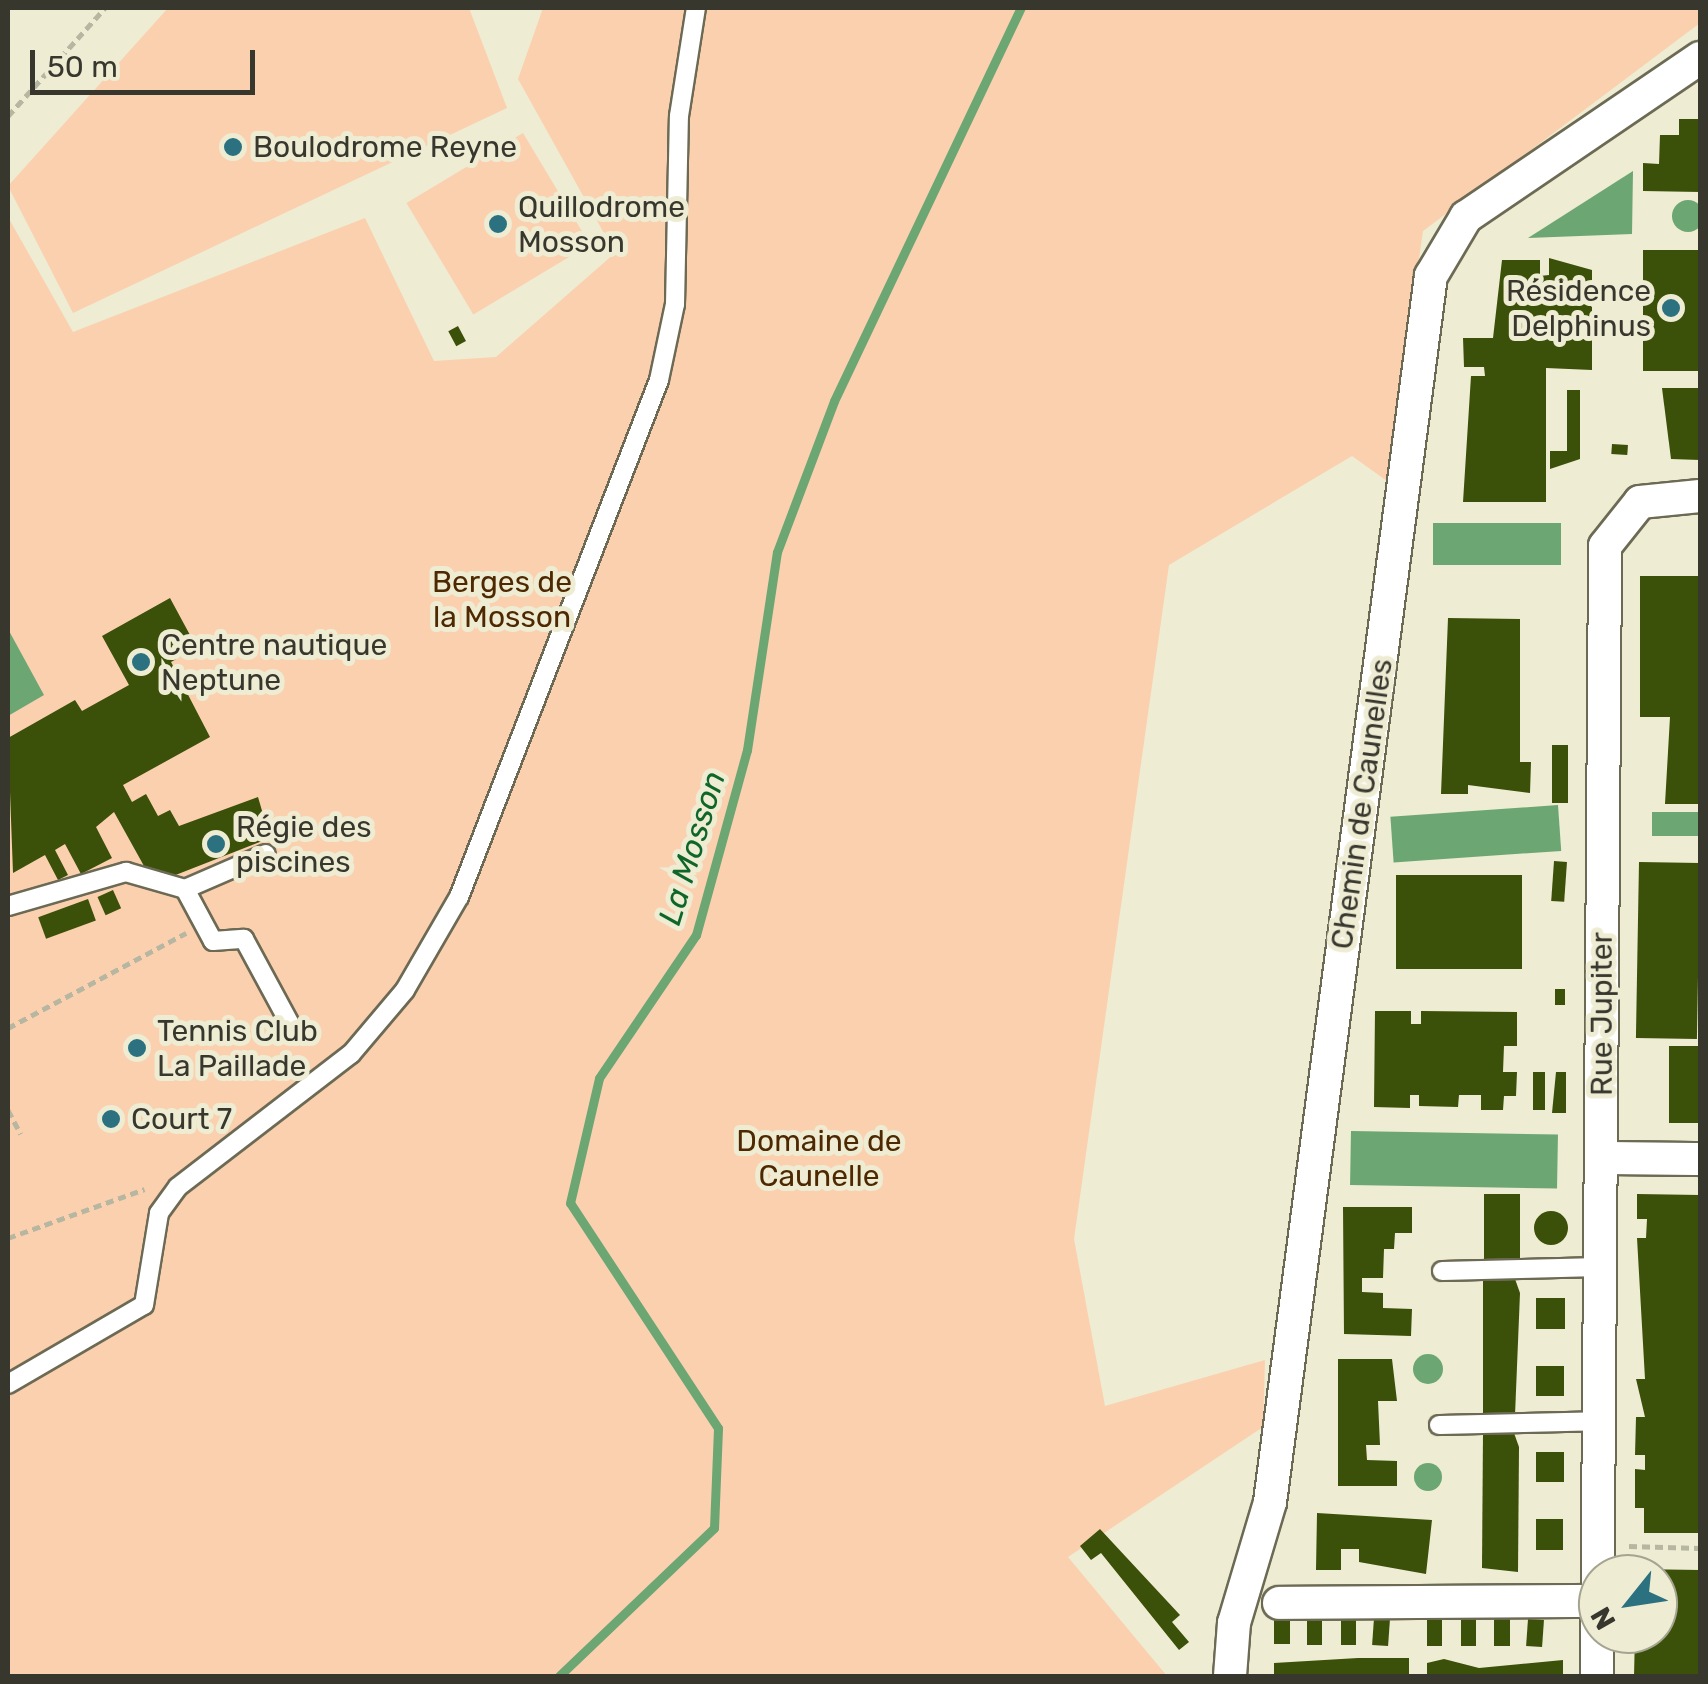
<!DOCTYPE html>
<meta charset="utf-8">
<style>
body{margin:0}
#map{position:relative;width:1708px;height:1684px;overflow:hidden;background:#eeecd3;font-family:Rubik,sans-serif}
div>[style]{position:absolute}
.green>*{inset:0;background:#fbd0af;transform-origin:0 0}
.water>*{inset:0;background:#6ca673;transform-origin:0 0}
.round{border-radius:50%}
.stream>*{height:9px;margin:-4.5px;padding:0 4.5px;transform-origin:4.5px;border-radius:4.5px;background:#6ca673}
.building>*{inset:0;background:#3b5008;transform-origin:0 0}
.path>*{height:5px;margin-top:-2.5px;transform-origin:0;background:repeating-linear-gradient(90deg,#b7b6a1 0 8px,transparent 0 13px)}
.roads{filter:drop-shadow(2px 0 #6c6a54) drop-shadow(-2px 0 #6c6a54) drop-shadow(0 2px #6c6a54) drop-shadow(0 -2px #6c6a54)}
.service>*{height:18px;margin:-9px;padding:0 9px;transform-origin:9px;border-radius:9px;background:#fff}
.minor>*{height:32px;margin:-16px;padding:0 16px;transform-origin:16px;border-radius:16px;background:#fff}
.dots>*{width:28px;height:28px;translate:-50% -50%;box-sizing:border-box;border:5px solid #eeecd3;border-radius:50%}
span{translate:-50% -50%;white-space:nowrap;text-align:center;line-height:1.15;-webkit-text-stroke:10px #eeecd3;paint-order:stroke}
.poi-label{font-size:30px;color:#38372e}
.left{translate:0 -50%;text-align:left}
.right{translate:-100% -50%;text-align:right}
.park-label{font-size:30px;color:#4e2800}
.street-label{font-size:30px;color:#38372e}
.water-label{font-size:32px;color:#0e6728;font-style:italic}
.frame{position:absolute;inset:0;border:10px solid #38372e;pointer-events:none}
.north{position:absolute;left:1578px;top:1554px;width:100px;height:100px;box-sizing:border-box;background:#eeecd3;border:2px solid #a5a491;border-radius:50%;rotate:240deg;font-size:28px;font-weight:700;line-height:40px;text-align:center;color:#38372e}
.north::after{content:'';display:block;margin:auto;width:35px;height:45px;background:#2b717f;clip-path:polygon(50% 0,100% 100%,50% 72%,0 100%)}
.scale{position:absolute;left:30px;top:50px;width:225px;height:45px;box-sizing:border-box;border:5px solid #38372e;border-top:0;padding-left:12px;font-size:30px;line-height:35px;white-space:nowrap;color:#38372e;-webkit-text-stroke:8px #eeecd3;paint-order:stroke}
</style>
<div id="map">
<div class="green">
<div style="clip-path:polygon(168px 8px,469px 8px,507px 108px,73px 313px,8px 186px)"></div>
<div style="clip-path:polygon(543px 8px,1700px 8px,1700px 23px,1423px 231px,1387px 481px,1352px 456px,1169px 565px,1074px 1239px,1105px 1406px,1265px 1360px,1263px 1427px,1068px 1557px,1167px 1676px,8px 1676px,8px 217px,73px 332px,365px 218px,434px 361px,496px 357px,615px 253px,518px 79px)"></div>
<div style="left:523px;top:133px;width:130px;height:136px;rotate:59deg"></div>
</div>
<div class="water">
<div style="clip-path:polygon(1633px 171px,1632px 234px,1528px 238px)"></div>
<div class="round" style="left:1672px;top:200px;width:32px;height:32px"></div>
<div style="left:1561px;top:523px;width:42px;height:128px;rotate:90deg"></div>
<div style="clip-path:polygon(8px 629px,44px 695px,8px 716px)"></div>
<div style="left:1558px;top:805px;width:46px;height:168px;rotate:86deg"></div>
<div style="left:1652px;top:812px;width:48px;height:24px"></div>
<div style="left:1351px;top:1131px;width:207px;height:54px;rotate:1deg"></div>
<div class="round" style="left:1413px;top:1354px;width:30px;height:30px"></div>
<div class="round" style="left:1414px;top:1463px;width:28px;height:28px"></div>
</div>
<div class="stream">
<div style="left:559px;top:1676px;width:214px;rotate:-43.7deg"></div>
<div style="left:714px;top:1528px;width:100px;rotate:-87.7deg"></div>
<div style="left:718px;top:1428px;width:269px;rotate:-123.3deg"></div>
<div style="left:570px;top:1203px;width:128px;rotate:-76.9deg"></div>
<div style="left:599px;top:1078px;width:173px;rotate:-55.9deg"></div>
<div style="left:696px;top:935px;width:192px;rotate:-74.6deg"></div>
<div style="left:747px;top:750px;width:200px;rotate:-81.4deg"></div>
<div style="left:777px;top:552px;width:161px;rotate:-69.3deg"></div>
<div style="left:834px;top:401px;width:435px;rotate:-64.6deg"></div>
</div>
<div class="building">
<div style="clip-path:polygon(1679px 119px,1700px 119px,1700px 192px,1643px 191px,1643px 163px,1659px 164px,1660px 135px,1679px 135px)"></div>
<div style="left:1700px;top:250px;width:121px;height:57px;rotate:90deg"></div>
<div style="clip-path:polygon(1549px 258px,1592px 270px,1592px 300px,1583px 300px,1592px 307px,1592px 370px,1546px 368px,1546px 502px,1463px 502px,1471px 376px,1485px 376px,1484px 367px,1464px 367px,1463px 338px,1493px 338px,1502px 260px,1540px 260px,1540px 276px,1549px 275px)"></div>
<div style="left:458px;top:326px;width:17px;height:11px;rotate:62deg"></div>
<div style="clip-path:polygon(1662px 388px,1700px 388px,1700px 460px,1671px 459px)"></div>
<div style="clip-path:polygon(1567px 390px,1580px 390px,1580px 459px,1550px 469px,1550px 451px,1567px 451px)"></div>
<div style="left:1612px;top:444px;width:16px;height:10px;rotate:4deg"></div>
<div style="clip-path:polygon(1640px 576px,1700px 576px,1700px 804px,1665px 804px,1670px 717px,1640px 717px)"></div>
<div style="clip-path:polygon(170px 598px,197px 648px,171px 662px,210px 737px,123px 785px,132px 802px,146px 794px,158px 816px,170px 810px,179px 826px,258px 797px,270px 838px,173px 876px,144px 866px,114px 812px,96px 827px,112px 858px,81px 874px,65px 844px,55px 850px,68px 875px,58px 880px,45px 855px,13px 873px,8px 738px,75px 700px,82px 711px,129px 685px,102px 636px)"></div>
<div style="clip-path:polygon(1448px 618px,1520px 619px,1520px 762px,1531px 762px,1530px 793px,1468px 785px,1468px 794px,1441px 794px)"></div>
<div style="left:1552px;top:745px;width:16px;height:58px"></div>
<div style="left:1554px;top:861px;width:13px;height:40px;rotate:4deg"></div>
<div style="left:1639px;top:862px;width:61px;height:176px;rotate:1deg"></div>
<div style="left:1396px;top:875px;width:126px;height:94px"></div>
<div style="left:113px;top:890px;width:20px;height:17px;rotate:66deg"></div>
<div style="left:88px;top:899px;width:23px;height:53px;rotate:70deg"></div>
<div style="left:1555px;top:989px;width:10px;height:16px"></div>
<div style="clip-path:polygon(1375px 1011px,1411px 1011px,1411px 1024px,1421px 1024px,1421px 1011px,1517px 1012px,1517px 1046px,1504px 1046px,1503px 1072px,1517px 1072px,1516px 1096px,1504px 1096px,1503px 1110px,1481px 1110px,1481px 1095px,1459px 1095px,1458px 1107px,1419px 1106px,1419px 1095px,1410px 1095px,1410px 1108px,1374px 1107px)"></div>
<div style="left:1669px;top:1046px;width:31px;height:77px"></div>
<div style="left:1533px;top:1072px;width:12px;height:38px"></div>
<div style="clip-path:polygon(1556px 1072px,1566px 1072px,1566px 1113px,1552px 1113px)"></div>
<div style="left:1484px;top:1194px;width:36px;height:67px"></div>
<div style="clip-path:polygon(1637px 1194px,1700px 1195px,1700px 1533px,1644px 1533px,1644px 1508px,1635px 1508px,1635px 1469px,1645px 1470px,1645px 1455px,1635px 1455px,1636px 1417px,1645px 1417px,1636px 1379px,1645px 1379px,1637px 1238px,1646px 1238px,1647px 1219px,1637px 1219px)"></div>
<div style="clip-path:polygon(1343px 1207px,1412px 1207px,1412px 1233px,1395px 1233px,1394px 1249px,1384px 1249px,1383px 1278px,1362px 1278px,1362px 1292px,1383px 1293px,1383px 1308px,1412px 1309px,1411px 1336px,1344px 1334px)"></div>
<div class="round" style="left:1534px;top:1211px;width:34px;height:34px"></div>
<div style="clip-path:polygon(1483px 1279px,1515px 1279px,1520px 1293px,1515px 1415px,1483px 1415px)"></div>
<div style="left:1536px;top:1298px;width:29px;height:31px"></div>
<div style="clip-path:polygon(1338px 1359px,1392px 1359px,1397px 1401px,1378px 1401px,1380px 1445px,1366px 1445px,1367px 1460px,1397px 1461px,1397px 1486px,1338px 1486px)"></div>
<div style="left:1536px;top:1366px;width:28px;height:30px"></div>
<div style="clip-path:polygon(1483px 1433px,1514px 1433px,1519px 1447px,1518px 1572px,1482px 1568px)"></div>
<div style="left:1536px;top:1452px;width:28px;height:30px"></div>
<div style="clip-path:polygon(1317px 1513px,1432px 1520px,1426px 1574px,1359px 1562px,1359px 1549px,1341px 1549px,1341px 1570px,1316px 1570px)"></div>
<div style="left:1536px;top:1519px;width:27px;height:31px"></div>
<div style="clip-path:polygon(1100px 1529px,1180px 1615px,1172px 1622px,1189px 1642px,1179px 1650px,1101px 1553px,1091px 1560px,1080px 1546px)"></div>
<div style="clip-path:polygon(1635px 1569px,1700px 1570px,1700px 1676px,1634px 1676px,1635px 1634px,1658px 1634px,1658px 1574px)"></div>
<div style="left:1274px;top:1618px;width:16px;height:26px"></div>
<div style="left:1307px;top:1618px;width:15px;height:27px"></div>
<div style="left:1341px;top:1618px;width:15px;height:27px"></div>
<div style="left:1374px;top:1618px;width:16px;height:27px;rotate:4deg"></div>
<div style="left:1427px;top:1619px;width:15px;height:27px"></div>
<div style="left:1461px;top:1619px;width:15px;height:27px"></div>
<div style="left:1494px;top:1619px;width:16px;height:27px"></div>
<div style="left:1528px;top:1619px;width:16px;height:27px;rotate:4deg"></div>
<div style="clip-path:polygon(1358px 1658px,1409px 1658px,1409px 1676px,1274px 1676px,1274px 1663px)"></div>
<div style="clip-path:polygon(1444px 1659px,1479px 1668px,1563px 1660px,1563px 1676px,1427px 1676px,1427px 1663px)"></div>
</div>
<div class="path">
<div style="left:8px;top:116px;width:145px;rotate:-48.1deg"></div>
<div style="left:8px;top:1028px;width:202px;rotate:-28.1deg"></div>
<div style="left:8px;top:1110px;width:27px;rotate:62deg"></div>
<div style="left:8px;top:1238px;width:145px;rotate:-19.7deg"></div>
<div style="left:1629px;top:1546px;width:71px;rotate:1.6deg"></div>
</div>
<div class="roads">
<div class="service">
<div style="left:185px;top:889px;width:59px;rotate:61.7deg"></div>
<div style="left:213px;top:941px;width:31px;rotate:-4deg"></div>
<div style="left:244px;top:939px;width:97px;rotate:61.6deg"></div>
<div style="left:8px;top:906px;width:123px;rotate:-16.1deg"></div>
<div style="left:126px;top:872px;width:61px;rotate:16.1deg"></div>
<div style="left:185px;top:889px;width:88px;rotate:-23.4deg"></div>
<div style="left:1442px;top:1271px;width:158px;rotate:-1.5deg"></div>
<div style="left:8px;top:1384px;width:157px;rotate:-30.2deg"></div>
<div style="left:144px;top:1305px;width:93px;rotate:-80.7deg"></div>
<div style="left:159px;top:1213px;width:32px;rotate:-54deg"></div>
<div style="left:178px;top:1187px;width:218px;rotate:-37.6deg"></div>
<div style="left:351px;top:1054px;width:84px;rotate:-49.8deg"></div>
<div style="left:405px;top:990px;width:108px;rotate:-59.9deg"></div>
<div style="left:459px;top:897px;width:554px;rotate:-68.85deg"></div>
<div style="left:659px;top:380px;width:78px;rotate:-78.1deg"></div>
<div style="left:675px;top:304px;width:188px;rotate:-88.8deg"></div>
<div style="left:679px;top:116px;width:109px;rotate:-81.1deg"></div>
<div style="left:1439px;top:1425px;width:159px;rotate:-1.4deg"></div>
</div>
<div class="minor">
<div style="left:1602px;top:1158px;width:98px;rotate:0.6deg"></div>
<div style="left:1279px;top:1603px;width:317px;rotate:-0.4deg"></div>
<div style="left:1230px;top:1676px;width:53px;rotate:-85.7deg"></div>
<div style="left:1234px;top:1623px;width:126px;rotate:-73.4deg"></div>
<div style="left:1270px;top:1502px;width:1237px;rotate:-82.52deg"></div>
<div style="left:1431px;top:276px;width:69px;rotate:-59.3deg"></div>
<div style="left:1466px;top:217px;width:283px;rotate:-34.2deg"></div>
<div style="left:1597px;top:1676px;width:1130px;rotate:-89.59deg"></div>
<div style="left:1605px;top:546px;width:56px;rotate:-51.5deg"></div>
<div style="left:1640px;top:502px;width:60px;rotate:-5.7deg"></div>
</div>
</div>
<div class="dots">
<div style="left:233px;top:147px;background:#2b717f"></div>
<div style="left:498px;top:224px;background:#2b717f"></div>
<div style="left:1671px;top:308px;background:#2b717f"></div>
<div style="left:141px;top:662px;background:#2b717f"></div>
<div style="left:216px;top:844px;background:#2b717f"></div>
<div style="left:137px;top:1048px;background:#2b717f"></div>
<div style="left:111px;top:1119px;background:#2b717f"></div>
</div>
<div class="poi-label">
<span class="left" style="left:253px;top:147px">Boulodrome Reyne</span>
<span class="left" style="left:518px;top:224px">Quillodrome<br>Mosson</span>
<span class="right" style="left:1651px;top:308px">Résidence<br>Delphinus</span>
<span class="left" style="left:161px;top:662px">Centre nautique<br>Neptune</span>
<span class="left" style="left:236px;top:844px">Régie des<br>piscines</span>
<span class="left" style="left:157px;top:1048px">Tennis Club<br>La Paillade</span>
<span class="left" style="left:131px;top:1119px">Court 7</span>
</div>
<div class="park-label">
<span style="left:502px;top:599px">Berges de<br>la Mosson</span>
<span style="left:819px;top:1158px">Domaine de<br>Caunelle</span>
</div>
<div class="street-label">
<span style="left:1362px;top:804px;rotate:-82deg">Chemin de Caunelles</span>
<span style="left:1602px;top:1014px;rotate:-90deg">Rue Jupiter</span>
</div>
<div class="water-label">
<span style="left:692px;top:848px;rotate:-73deg">La Mosson</span>
</div>
<div class="frame"></div>
<div class="north">N</div>
<div class="scale">50 m</div>
</div>
